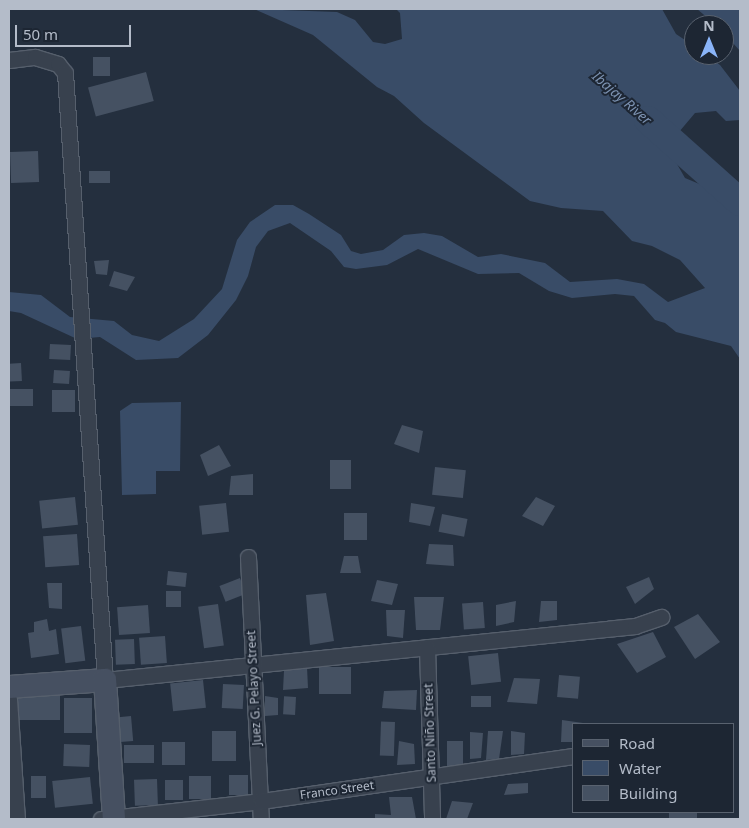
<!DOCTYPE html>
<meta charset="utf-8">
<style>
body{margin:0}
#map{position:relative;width:749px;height:828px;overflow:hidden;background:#242f3e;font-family:"Noto Sans",sans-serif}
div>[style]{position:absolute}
.water>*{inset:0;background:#394c67}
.river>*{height:28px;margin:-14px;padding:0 14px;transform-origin:14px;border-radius:14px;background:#394c67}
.building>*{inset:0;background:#455162;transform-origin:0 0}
.roads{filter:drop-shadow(1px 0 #565f6c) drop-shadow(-1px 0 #565f6c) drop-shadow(0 1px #565f6c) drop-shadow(0 -1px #565f6c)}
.street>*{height:15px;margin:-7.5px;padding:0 7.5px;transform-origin:7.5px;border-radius:7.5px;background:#38414e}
.secondary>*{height:22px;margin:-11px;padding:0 11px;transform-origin:11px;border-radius:11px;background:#465061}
span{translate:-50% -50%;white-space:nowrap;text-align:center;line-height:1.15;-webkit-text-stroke:4px #1d2633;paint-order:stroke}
.street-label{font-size:12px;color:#b4bcc9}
.water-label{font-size:14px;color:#7c92b1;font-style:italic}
.frame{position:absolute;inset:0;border:10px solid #b4bcc9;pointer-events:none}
.legend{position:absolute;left:572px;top:723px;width:162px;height:90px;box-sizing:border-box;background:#1d2633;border:1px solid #59626f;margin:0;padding:6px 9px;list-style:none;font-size:15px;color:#b4bcc9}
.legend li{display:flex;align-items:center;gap:10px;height:25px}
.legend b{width:25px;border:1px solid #59626f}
.north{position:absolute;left:684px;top:15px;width:50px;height:50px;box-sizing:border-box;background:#1d2633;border:1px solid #59626f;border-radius:50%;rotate:0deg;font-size:14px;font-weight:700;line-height:20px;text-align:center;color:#b4bcc9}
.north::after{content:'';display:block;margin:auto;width:18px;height:22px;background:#8ab4f8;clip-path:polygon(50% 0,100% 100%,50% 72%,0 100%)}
.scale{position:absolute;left:15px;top:25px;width:116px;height:22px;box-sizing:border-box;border:2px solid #b4bcc9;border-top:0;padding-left:6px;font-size:15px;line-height:18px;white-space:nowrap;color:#b4bcc9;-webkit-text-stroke:4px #1d2633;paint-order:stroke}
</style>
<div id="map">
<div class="water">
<div style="clip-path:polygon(254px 9px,337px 12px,355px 20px,373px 42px,385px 44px,402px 39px,400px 13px,396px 9px,662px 9px,676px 34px,694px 46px,694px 55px,706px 55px,720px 65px,740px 91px,740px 120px,726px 121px,716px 111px,695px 113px,679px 132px,673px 157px,685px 178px,709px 188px,730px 202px,740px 214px,740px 359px,731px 346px,676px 332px,665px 323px,655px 320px,634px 296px,615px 294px,572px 298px,549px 291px,519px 273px,478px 274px,418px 249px,387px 265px,356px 269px,344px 267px,331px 251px,290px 223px,268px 231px,256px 247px,248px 276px,236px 300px,208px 335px,178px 358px,136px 360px,100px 337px,77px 339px,21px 313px,9px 311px,9px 292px,41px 295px,70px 317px,114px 321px,132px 335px,159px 341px,194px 319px,222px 289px,237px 240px,250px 222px,275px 205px,293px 205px,309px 214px,341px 235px,351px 251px,361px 254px,383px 250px,404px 235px,424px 233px,442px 236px,478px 257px,501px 254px,545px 263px,570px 282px,617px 279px,644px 284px,668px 302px,705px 288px,680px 260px,652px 246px,632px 241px,603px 211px,561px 208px,530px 201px,424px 123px,394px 96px,377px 87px,313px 35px)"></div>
<div style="clip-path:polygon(697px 9px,740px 9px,740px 51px,724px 33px,724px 25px,716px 25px)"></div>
<div style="clip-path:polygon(181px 402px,180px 471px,156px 471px,156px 494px,122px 495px,120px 411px,132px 403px)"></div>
</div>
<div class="river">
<div style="left:648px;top:120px;width:123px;rotate:41.7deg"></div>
</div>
<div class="building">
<div style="left:93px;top:57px;width:17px;height:19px"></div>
<div style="left:146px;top:72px;width:30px;height:60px;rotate:75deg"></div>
<div style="left:38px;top:151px;width:31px;height:28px;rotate:88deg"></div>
<div style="left:89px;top:171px;width:21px;height:12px"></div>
<div style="clip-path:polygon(109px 260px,107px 275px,96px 274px,94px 261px)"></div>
<div style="clip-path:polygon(114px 271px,135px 277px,127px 291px,109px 286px)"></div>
<div style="left:50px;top:344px;width:21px;height:15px;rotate:3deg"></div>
<div style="left:21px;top:363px;width:18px;height:12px;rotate:87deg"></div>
<div style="left:54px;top:370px;width:16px;height:13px;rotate:4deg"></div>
<div style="left:10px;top:389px;width:23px;height:17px"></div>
<div style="left:52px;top:390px;width:23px;height:22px"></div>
<div style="clip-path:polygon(402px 425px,423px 431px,419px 453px,394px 444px)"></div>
<div style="clip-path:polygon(219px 445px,231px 466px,208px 476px,200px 455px)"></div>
<div style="left:330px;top:460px;width:21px;height:29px"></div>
<div style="left:435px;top:467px;width:31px;height:28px;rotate:6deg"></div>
<div style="clip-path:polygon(253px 474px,253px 495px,229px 495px,231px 476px)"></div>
<div style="left:75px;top:497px;width:28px;height:36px;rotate:84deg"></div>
<div style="clip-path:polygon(536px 497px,555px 506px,543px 526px,522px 516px)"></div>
<div style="left:226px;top:503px;width:29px;height:27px;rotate:84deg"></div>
<div style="clip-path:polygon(411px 503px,435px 507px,430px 526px,409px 522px)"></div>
<div style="left:367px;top:513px;width:27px;height:23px;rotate:90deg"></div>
<div style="left:442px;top:514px;width:26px;height:18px;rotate:11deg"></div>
<div style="left:77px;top:534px;width:31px;height:34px;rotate:86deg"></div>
<div style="clip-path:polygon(429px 544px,453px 545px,454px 566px,426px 564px)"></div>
<div style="clip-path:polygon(344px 556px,358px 556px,361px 573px,340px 573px)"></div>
<div style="left:168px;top:571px;width:19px;height:14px;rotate:6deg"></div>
<div style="clip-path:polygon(649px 577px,654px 589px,635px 604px,626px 587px)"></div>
<div style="left:240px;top:578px;width:17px;height:22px;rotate:69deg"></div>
<div style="clip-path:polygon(377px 580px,398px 584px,392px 605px,371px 601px)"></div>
<div style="clip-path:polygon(47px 583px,62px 583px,62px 609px,49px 608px)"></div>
<div style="left:166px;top:591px;width:15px;height:16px"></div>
<div style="clip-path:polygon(326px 593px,334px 641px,310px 645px,306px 595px)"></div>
<div style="clip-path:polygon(414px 597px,444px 597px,440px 630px,416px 630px)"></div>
<div style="clip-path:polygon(516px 601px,514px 622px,496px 626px,496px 605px)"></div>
<div style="clip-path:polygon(541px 601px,557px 601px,557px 620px,539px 622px)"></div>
<div style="left:483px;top:602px;width:26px;height:21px;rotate:86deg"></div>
<div style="left:218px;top:604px;width:42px;height:20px;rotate:82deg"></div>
<div style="left:148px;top:605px;width:28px;height:31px;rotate:86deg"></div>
<div style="clip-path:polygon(386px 610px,405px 610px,403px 638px,387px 636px)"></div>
<div style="clip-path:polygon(698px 614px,720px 642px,695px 659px,674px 627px)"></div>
<div style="clip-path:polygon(47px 619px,49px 631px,56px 629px,59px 654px,31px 658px,28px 633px,34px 632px,34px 622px)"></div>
<div style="left:81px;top:626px;width:35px;height:20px;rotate:83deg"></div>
<div style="clip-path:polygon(653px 632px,666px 657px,637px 673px,617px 644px)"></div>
<div style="left:165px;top:636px;width:27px;height:26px;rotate:86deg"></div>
<div style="left:134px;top:639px;width:25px;height:19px;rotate:88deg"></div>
<div style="left:498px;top:653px;width:29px;height:30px;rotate:84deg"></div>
<div style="clip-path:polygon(307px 667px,308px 688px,283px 690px,284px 671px)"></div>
<div style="left:319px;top:667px;width:32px;height:27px"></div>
<div style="left:559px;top:675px;width:21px;height:22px;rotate:5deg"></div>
<div style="clip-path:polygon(514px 678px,540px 679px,537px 704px,507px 702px)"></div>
<div style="left:203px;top:680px;width:28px;height:33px;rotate:84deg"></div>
<div style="left:223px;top:684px;width:21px;height:24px;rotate:3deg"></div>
<div style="clip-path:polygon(417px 690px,416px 710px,382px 708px,384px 691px)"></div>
<div style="left:60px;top:695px;width:25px;height:44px;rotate:90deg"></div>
<div style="clip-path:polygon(265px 696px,278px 698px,278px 715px,265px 716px)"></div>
<div style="left:471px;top:696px;width:20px;height:11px"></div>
<div style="left:296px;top:697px;width:18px;height:12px;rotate:93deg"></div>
<div style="left:64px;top:698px;width:28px;height:35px"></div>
<div style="left:131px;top:716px;width:25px;height:13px;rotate:85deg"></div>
<div style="clip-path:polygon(562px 720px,583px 723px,573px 724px,573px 742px,561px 742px)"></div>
<div style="left:395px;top:722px;width:34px;height:14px;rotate:92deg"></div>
<div style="left:212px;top:731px;width:24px;height:30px"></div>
<div style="clip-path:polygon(488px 731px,503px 731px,499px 759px,486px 760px)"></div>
<div style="clip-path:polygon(511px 731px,525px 733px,524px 754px,511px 755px)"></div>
<div style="clip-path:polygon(470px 732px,483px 733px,481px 758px,470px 759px)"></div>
<div style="clip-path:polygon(399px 741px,414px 744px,415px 764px,397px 765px)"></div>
<div style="left:463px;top:741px;width:25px;height:16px;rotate:90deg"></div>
<div style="left:162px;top:742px;width:23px;height:23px"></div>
<div style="left:64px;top:744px;width:26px;height:22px;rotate:2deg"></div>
<div style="left:154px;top:745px;width:18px;height:30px;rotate:90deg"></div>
<div style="left:229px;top:775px;width:19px;height:20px"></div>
<div style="left:31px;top:776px;width:15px;height:22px"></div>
<div style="left:189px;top:776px;width:22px;height:23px"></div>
<div style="left:90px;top:777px;width:27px;height:38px;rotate:84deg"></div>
<div style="left:157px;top:779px;width:26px;height:23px;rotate:88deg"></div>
<div style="left:165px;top:780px;width:18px;height:20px"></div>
<div style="clip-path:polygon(528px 783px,528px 793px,504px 795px,508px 784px)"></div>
<div style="clip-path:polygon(389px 797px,412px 797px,416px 819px,375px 819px,375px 814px,391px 815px)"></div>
<div style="clip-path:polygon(452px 801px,473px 803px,467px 819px,446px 819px)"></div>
<div style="left:669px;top:812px;width:28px;height:7px"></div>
</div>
<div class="roads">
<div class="street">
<div style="left:9px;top:60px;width:26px;rotate:-7deg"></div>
<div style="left:35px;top:57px;width:24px;rotate:17deg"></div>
<div style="left:58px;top:64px;width:11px;rotate:52deg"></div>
<div style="left:65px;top:73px;width:608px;rotate:86.23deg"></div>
<div style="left:105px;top:680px;width:533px;rotate:-5.82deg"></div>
<div style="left:635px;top:626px;width:28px;rotate:-19deg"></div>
<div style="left:248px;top:557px;width:262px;rotate:87.2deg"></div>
<div style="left:427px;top:647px;width:172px;rotate:88.3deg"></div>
<div style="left:9px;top:699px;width:120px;rotate:86.2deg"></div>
<div style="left:101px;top:819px;width:161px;rotate:-6.4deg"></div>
<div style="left:261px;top:801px;width:315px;rotate:-8.2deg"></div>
</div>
<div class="secondary">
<div style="left:9px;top:687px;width:96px;rotate:-4.2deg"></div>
<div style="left:105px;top:680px;width:139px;rotate:86.3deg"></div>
</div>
</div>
<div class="street-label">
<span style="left:254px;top:688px;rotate:-93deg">Juez G. Pelayo Street</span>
<span style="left:430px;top:733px;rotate:-92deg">Santo Niño Street</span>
<span style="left:337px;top:790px;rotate:-8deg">Franco Street</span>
</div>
<div class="water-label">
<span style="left:622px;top:98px;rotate:41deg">Ibajay River</span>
</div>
<div class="frame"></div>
<ul class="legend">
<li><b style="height:6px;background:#465061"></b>Road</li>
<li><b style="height:14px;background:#394c67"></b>Water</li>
<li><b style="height:14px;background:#455162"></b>Building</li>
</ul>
<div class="north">N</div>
<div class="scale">50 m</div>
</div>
